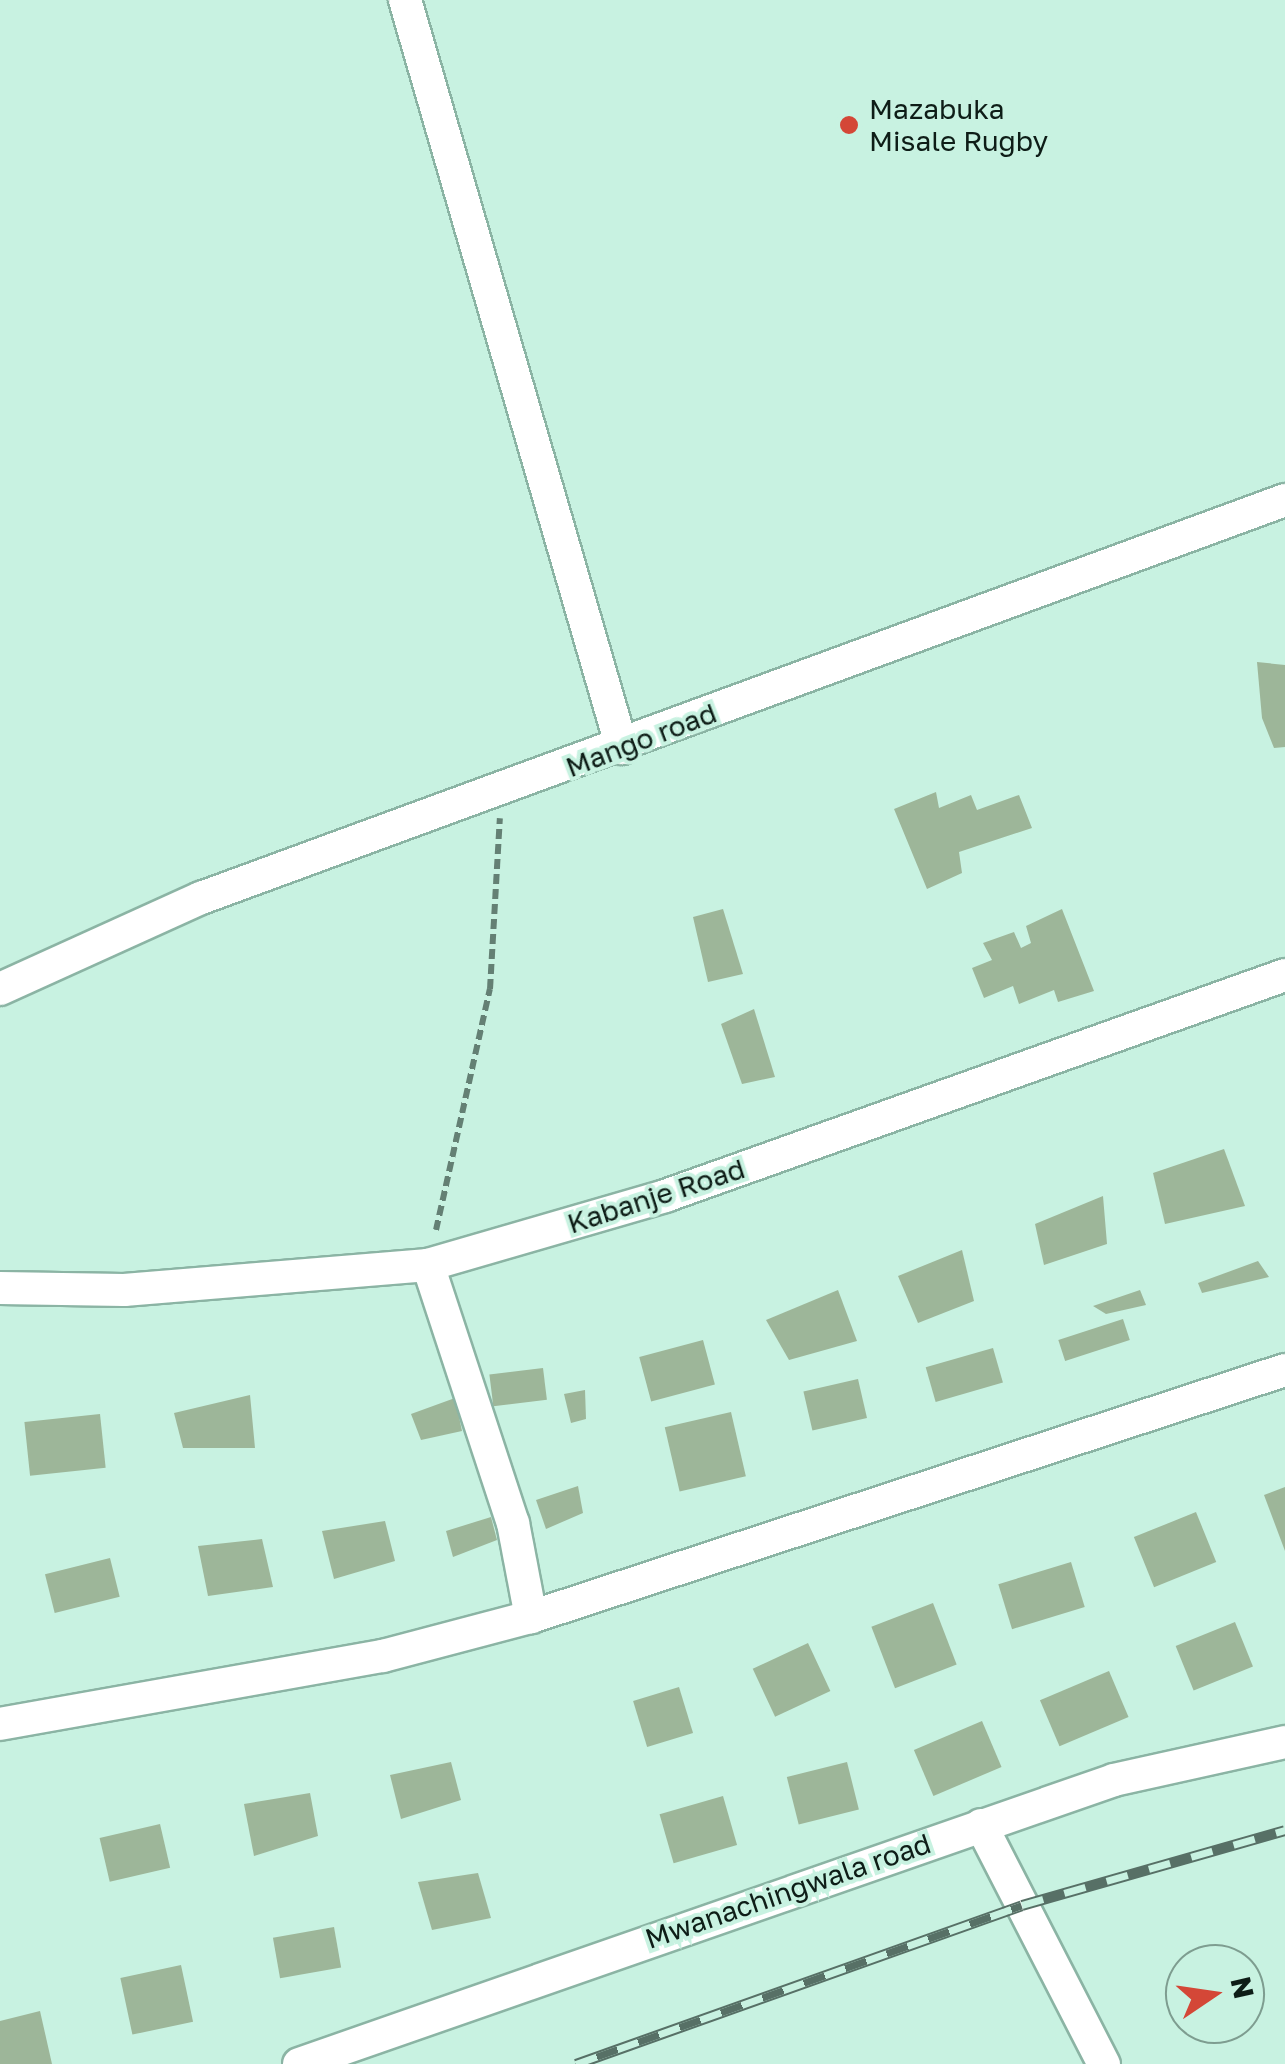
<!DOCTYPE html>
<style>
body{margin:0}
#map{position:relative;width:1285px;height:2064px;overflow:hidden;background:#c8f2e1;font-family:"Golos Text",sans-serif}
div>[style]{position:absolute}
.building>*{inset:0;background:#9db699;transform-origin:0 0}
.path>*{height:6px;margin-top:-3px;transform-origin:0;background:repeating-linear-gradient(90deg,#648074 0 10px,transparent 0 15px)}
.roads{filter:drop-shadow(2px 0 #8bb4a4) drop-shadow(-2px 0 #8bb4a4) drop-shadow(0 2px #8bb4a4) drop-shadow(0 -2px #8bb4a4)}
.street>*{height:32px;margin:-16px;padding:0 16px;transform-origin:16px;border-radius:16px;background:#fff}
.rail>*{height:11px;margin-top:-5.5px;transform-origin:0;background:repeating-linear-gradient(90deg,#c8f2e1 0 22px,#577066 0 44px);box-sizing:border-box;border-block:2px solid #577066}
.dots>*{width:28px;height:28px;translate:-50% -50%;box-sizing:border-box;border:5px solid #c8f2e1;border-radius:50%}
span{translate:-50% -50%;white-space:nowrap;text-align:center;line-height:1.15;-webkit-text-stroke:8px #c8f2e1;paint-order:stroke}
.poi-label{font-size:28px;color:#0e1d17}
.left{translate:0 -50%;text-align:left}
.street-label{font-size:28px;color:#0e1d17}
.north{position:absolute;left:1165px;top:1944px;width:100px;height:100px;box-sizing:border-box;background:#c8f2e1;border:2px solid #7e9d90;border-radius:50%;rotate:77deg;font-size:28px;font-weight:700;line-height:40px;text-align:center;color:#0e1d17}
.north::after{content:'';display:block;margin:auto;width:35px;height:45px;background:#d44737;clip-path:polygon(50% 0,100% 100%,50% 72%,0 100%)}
</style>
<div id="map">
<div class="building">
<div style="clip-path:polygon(1257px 662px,1285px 665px,1285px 747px,1274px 748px,1262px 718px)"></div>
<div style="clip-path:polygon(936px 792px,939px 808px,971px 795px,977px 810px,1019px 795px,1032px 828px,959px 852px,962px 873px,927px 889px,894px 809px)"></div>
<div style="clip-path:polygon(723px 909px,743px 974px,708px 982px,693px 917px)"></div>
<div style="clip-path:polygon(1062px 909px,1094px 991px,1058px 1002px,1054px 990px,1019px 1004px,1013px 986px,984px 998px,972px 968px,992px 960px,983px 943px,1014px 932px,1021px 948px,1031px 943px,1026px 926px)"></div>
<div style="clip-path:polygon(754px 1009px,775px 1077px,742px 1084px,721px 1024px)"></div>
<div style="clip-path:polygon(1224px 1149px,1245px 1206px,1165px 1224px,1153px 1173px)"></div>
<div style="clip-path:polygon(1103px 1196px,1107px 1244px,1044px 1265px,1035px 1224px)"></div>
<div style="clip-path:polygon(962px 1250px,974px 1301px,918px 1323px,898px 1276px)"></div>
<div style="clip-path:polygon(1258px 1261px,1269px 1277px,1202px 1293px,1198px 1283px)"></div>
<div style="clip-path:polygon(838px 1290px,857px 1341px,789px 1360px,766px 1320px)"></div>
<div style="clip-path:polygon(1140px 1290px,1146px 1305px,1106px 1314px,1093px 1306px)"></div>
<div style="left:1123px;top:1319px;width:22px;height:68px;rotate:72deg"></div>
<div style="left:703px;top:1340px;width:46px;height:66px;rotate:75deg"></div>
<div style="left:993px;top:1348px;width:36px;height:70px;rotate:74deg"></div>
<div style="left:543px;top:1368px;width:32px;height:54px;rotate:83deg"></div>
<div style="left:858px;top:1379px;width:40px;height:56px;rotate:77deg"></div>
<div style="clip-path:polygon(585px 1390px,586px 1419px,571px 1423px,564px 1394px)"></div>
<div style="clip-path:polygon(250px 1395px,255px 1448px,183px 1448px,174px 1413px)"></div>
<div style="clip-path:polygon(455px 1398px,462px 1431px,421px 1440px,411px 1414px)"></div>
<div style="left:731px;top:1412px;width:66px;height:68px;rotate:77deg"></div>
<div style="left:100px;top:1414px;width:54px;height:76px;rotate:84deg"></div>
<div style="clip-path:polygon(578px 1486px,583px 1513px,546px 1529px,536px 1500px)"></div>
<div style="clip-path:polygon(1285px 1487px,1285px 1551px,1264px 1495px)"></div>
<div style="left:1196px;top:1512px;width:54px;height:67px;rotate:68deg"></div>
<div style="clip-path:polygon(491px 1517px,497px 1540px,453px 1557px,446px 1531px)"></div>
<div style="clip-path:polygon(385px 1521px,395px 1561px,334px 1579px,322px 1531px)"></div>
<div style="clip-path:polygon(262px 1539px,273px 1587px,208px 1596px,198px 1546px)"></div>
<div style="left:110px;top:1558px;width:40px;height:67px;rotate:76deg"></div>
<div style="left:1071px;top:1562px;width:47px;height:76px;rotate:73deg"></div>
<div style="left:933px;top:1603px;width:66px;height:66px;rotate:69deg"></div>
<div style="left:1235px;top:1622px;width:48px;height:64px;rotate:68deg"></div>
<div style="left:808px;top:1643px;width:53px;height:61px;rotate:65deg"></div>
<div style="left:1109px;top:1671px;width:50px;height:75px;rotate:67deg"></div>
<div style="left:679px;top:1687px;width:48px;height:48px;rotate:73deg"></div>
<div style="left:982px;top:1721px;width:50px;height:74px;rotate:67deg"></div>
<div style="clip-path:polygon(451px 1762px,461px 1800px,401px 1819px,390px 1775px)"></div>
<div style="left:847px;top:1762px;width:49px;height:62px;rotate:76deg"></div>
<div style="clip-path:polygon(310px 1793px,318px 1836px,254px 1856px,244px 1804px)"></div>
<div style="left:723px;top:1796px;width:51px;height:66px;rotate:74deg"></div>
<div style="left:160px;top:1824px;width:45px;height:62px;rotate:77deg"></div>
<div style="clip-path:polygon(478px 1873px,491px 1918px,432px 1930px,418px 1882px)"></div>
<div style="left:334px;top:1927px;width:41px;height:62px;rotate:80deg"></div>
<div style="left:181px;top:1965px;width:58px;height:62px;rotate:78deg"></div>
<div style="clip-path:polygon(40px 2011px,52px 2064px,0 2064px,0 2021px)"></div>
</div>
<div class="path">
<div style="left:436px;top:1230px;width:247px;rotate:-77.4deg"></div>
<div style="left:490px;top:989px;width:171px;rotate:-86.7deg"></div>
</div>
<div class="roads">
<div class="street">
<div style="left:405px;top:0;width:779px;rotate:73.82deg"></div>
<div style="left:0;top:989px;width:221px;rotate:-24.4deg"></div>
<div style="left:201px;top:898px;width:1155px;rotate:-20.16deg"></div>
<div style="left:428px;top:1265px;width:272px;rotate:71.8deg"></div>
<div style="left:513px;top:1523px;width:96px;rotate:79.2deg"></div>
<div style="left:0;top:1288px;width:124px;rotate:0.9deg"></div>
<div style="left:124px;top:1290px;width:305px;rotate:-4.7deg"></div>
<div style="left:428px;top:1265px;width:247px;rotate:-16.2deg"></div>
<div style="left:665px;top:1196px;width:658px;rotate:-19.62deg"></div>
<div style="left:0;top:1724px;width:389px;rotate:-10.1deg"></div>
<div style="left:383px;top:1656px;width:153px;rotate:-14.8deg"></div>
<div style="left:531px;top:1617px;width:793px;rotate:-18.14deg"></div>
<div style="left:981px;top:1825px;width:269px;rotate:62.8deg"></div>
<div style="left:299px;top:2064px;width:863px;rotate:-19.21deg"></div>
<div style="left:1114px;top:1780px;width:175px;rotate:-12.5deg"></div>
</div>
</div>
<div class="rail">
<div style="left:576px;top:2064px;width:473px;rotate:-19.6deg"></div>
<div style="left:1022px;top:1905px;width:273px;rotate:-15.9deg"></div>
</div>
<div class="dots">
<div style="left:849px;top:125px;background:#d44737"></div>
</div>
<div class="poi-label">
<span class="left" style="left:869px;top:125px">Mazabuka<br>Misale Rugby</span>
</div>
<div class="street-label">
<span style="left:641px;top:740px;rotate:-21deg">Mango road</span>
<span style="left:656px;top:1196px;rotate:-18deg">Kabanje Road</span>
<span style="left:788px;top:1891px;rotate:-19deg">Mwanachingwala road</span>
</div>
<div class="north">N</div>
</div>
